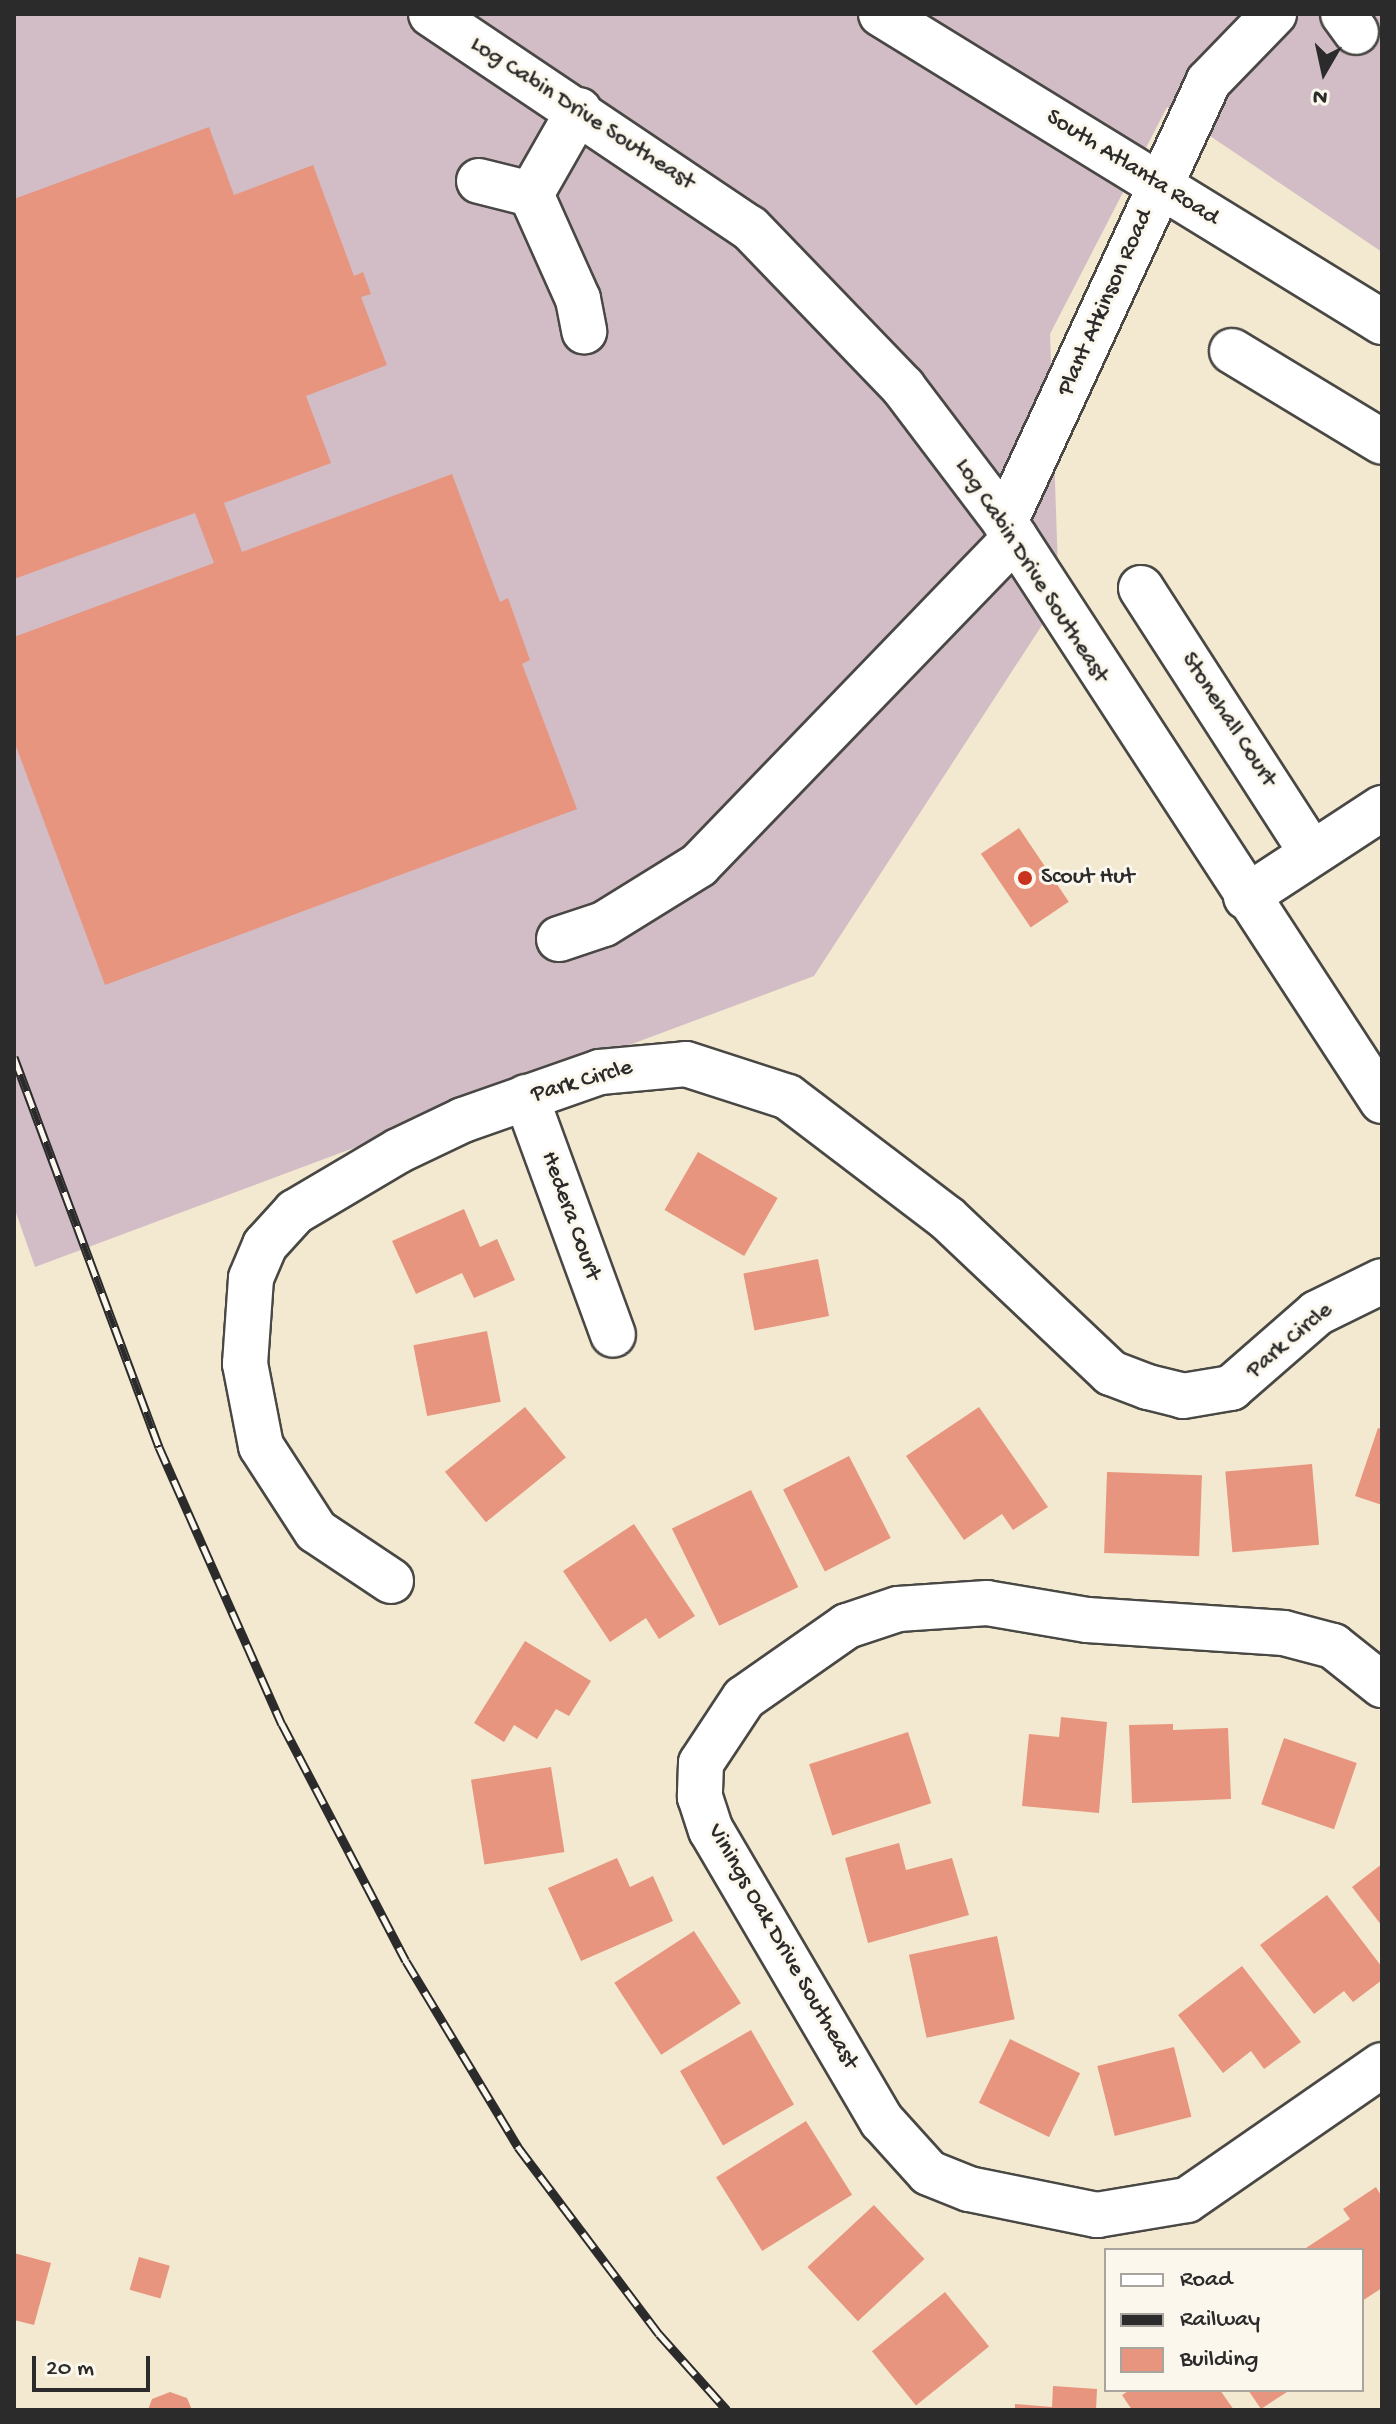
<!DOCTYPE html>
<style>
body{margin:0}
#map{position:relative;width:1396px;height:2424px;overflow:hidden;background:#f3e9d0;font-family:"Gochi Hand",sans-serif}
div>[style]{position:absolute}
.industrial>*{inset:0;background:#d2bdc6}
.building>*{inset:0;background:#e7957e;transform-origin:0 0}
.roads{filter:drop-shadow(2px 0 #494844) drop-shadow(-2px 0 #494844) drop-shadow(0 2px #494844) drop-shadow(0 -2px #494844)}
.minor>*{height:44px;margin:-22px;padding:0 22px;transform-origin:22px;border-radius:22px;background:#fff}
.major>*{height:44px;margin:-22px;padding:0 22px;transform-origin:22px;border-radius:22px;background:#fff}
.rail>*{height:9px;margin-top:-4.5px;transform-origin:0;background:repeating-linear-gradient(90deg,#fbf7ec 0 18px,#2b2b2b 0 36px);box-sizing:border-box;border-block:2px solid #2b2b2b}
.dots>*{width:22px;height:22px;translate:-50% -50%;box-sizing:border-box;border:4px solid #fbf7ec;border-radius:50%}
span{translate:-50% -50%;white-space:nowrap;text-align:center;line-height:1.15;-webkit-text-stroke:6px #fbf7ec;paint-order:stroke}
.street-label{font-size:24px;color:#2b2b2b}
.poi-label{font-size:24px;color:#2b2b2b}
.left{translate:0 -50%;text-align:left}
.frame{position:absolute;inset:0;border:16px solid #2b2b2b;pointer-events:none}
.legend{position:absolute;left:1104px;top:2248px;width:260px;height:144px;box-sizing:border-box;background:#fbf7ec;border:2px solid #a8a59f;margin:0;padding:10px 14px;list-style:none;font-size:24px;color:#2b2b2b}
.legend li{display:flex;align-items:center;gap:16px;height:40px}
.legend b{width:40px;border:2px solid #a8a59f}
.north{position:absolute;left:1284px;top:32px;width:80px;height:80px;-webkit-text-stroke:6px #fbf7ec;paint-order:stroke;rotate:189deg;font-size:22px;font-weight:700;line-height:32px;text-align:center;color:#2b2b2b}
.north::after{content:'';display:block;margin:auto;width:28px;height:36px;background:#2b2b2b;clip-path:polygon(50% 0,100% 100%,50% 72%,0 100%)}
.scale{position:absolute;left:32px;top:2356px;width:118px;height:36px;box-sizing:border-box;border:4px solid #2b2b2b;border-top:0;padding-left:10px;font-size:24px;line-height:28px;white-space:nowrap;color:#2b2b2b;-webkit-text-stroke:6px #fbf7ec;paint-order:stroke}
</style>
<div id="map">
<div class="industrial">
<div style="clip-path:polygon(14px 14px,1382px 14px,1382px 252px,1167px 107px,1050px 334px,1059px 599px,814px 976px,35px 1267px,14px 1207px)"></div>
</div>
<div class="building">
<div style="clip-path:polygon(209px 127px,234px 195px,313px 165px,354px 276px,363px 272px,371px 294px,361px 297px,387px 365px,306px 396px,331px 463px,224px 503px,242px 552px,452px 474px,500px 602px,508px 598px,530px 660px,522px 664px,577px 809px,105px 985px,14px 741px,14px 637px,214px 563px,195px 513px,14px 579px,14px 199px)"></div>
<div style="left:1019px;top:828px;width:89px;height:46px;rotate:56deg"></div>
<div style="left:698px;top:1152px;width:92px;height:67px;rotate:30deg"></div>
<div style="clip-path:polygon(464px 1209px,480px 1247px,497px 1239px,515px 1280px,474px 1298px,462px 1273px,416px 1294px,392px 1241px)"></div>
<div style="left:818px;top:1259px;width:58px;height:76px;rotate:79deg"></div>
<div style="left:487px;top:1331px;width:72px;height:75px;rotate:79deg"></div>
<div style="left:525px;top:1407px;width:65px;height:103px;rotate:51deg"></div>
<div style="clip-path:polygon(979px 1407px,1048px 1507px,1013px 1530px,1002px 1514px,964px 1540px,906px 1456px)"></div>
<div style="clip-path:polygon(1378px 1428px,1382px 1429px,1382px 1505px,1355px 1496px)"></div>
<div style="left:849px;top:1456px;width:92px;height:74px;rotate:63deg"></div>
<div style="left:1312px;top:1464px;width:81px;height:87px;rotate:85deg"></div>
<div style="left:1107px;top:1472px;width:95px;height:81px;rotate:2deg"></div>
<div style="left:751px;top:1490px;width:108px;height:88px;rotate:64deg"></div>
<div style="clip-path:polygon(634px 1524px,695px 1616px,659px 1639px,646px 1618px,610px 1642px,563px 1571px)"></div>
<div style="clip-path:polygon(525px 1641px,591px 1681px,569px 1716px,556px 1709px,537px 1739px,514px 1725px,504px 1742px,474px 1723px)"></div>
<div style="clip-path:polygon(1061px 1717px,1107px 1722px,1099px 1813px,1022px 1806px,1029px 1734px,1059px 1737px)"></div>
<div style="clip-path:polygon(1173px 1724px,1173px 1730px,1228px 1728px,1231px 1799px,1132px 1803px,1129px 1725px)"></div>
<div style="left:908px;top:1732px;width:75px;height:104px;rotate:72deg"></div>
<div style="left:1284px;top:1738px;width:77px;height:70px;rotate:19deg"></div>
<div style="left:551px;top:1767px;width:86px;height:81px;rotate:81deg"></div>
<div style="clip-path:polygon(899px 1843px,906px 1870px,952px 1858px,969px 1915px,868px 1943px,845px 1858px)"></div>
<div style="clip-path:polygon(617px 1858px,630px 1887px,653px 1876px,673px 1921px,581px 1961px,548px 1888px)"></div>
<div style="clip-path:polygon(1382px 1864px,1382px 1926px,1352px 1887px)"></div>
<div style="clip-path:polygon(1327px 1895px,1382px 1967px,1382px 1980px,1353px 2002px,1344px 1991px,1314px 2014px,1260px 1945px)"></div>
<div style="left:694px;top:1931px;width:86px;height:95px;rotate:57deg"></div>
<div style="left:997px;top:1936px;width:85px;height:90px;rotate:78deg"></div>
<div style="clip-path:polygon(1242px 1966px,1301px 2042px,1264px 2069px,1251px 2051px,1223px 2073px,1178px 2015px)"></div>
<div style="left:751px;top:2030px;width:86px;height:82px;rotate:60deg"></div>
<div style="left:1010px;top:2039px;width:78px;height:71px;rotate:26deg"></div>
<div style="left:1174px;top:2047px;width:72px;height:79px;rotate:76deg"></div>
<div style="left:806px;top:2121px;width:87px;height:106px;rotate:58deg"></div>
<div style="clip-path:polygon(1376px 2187px,1382px 2197px,1382px 2288px,1362px 2301px,1362px 2250px,1303px 2250px,1350px 2219px,1343px 2209px)"></div>
<div style="left:874px;top:2205px;width:74px;height:91px;rotate:47deg"></div>
<div style="clip-path:polygon(14px 2253px,51px 2263px,34px 2325px,14px 2320px)"></div>
<div style="left:139px;top:2257px;width:32px;height:34px;rotate:16deg"></div>
<div style="left:945px;top:2292px;width:70px;height:94px;rotate:51deg"></div>
<div style="clip-path:polygon(1053px 2386px,1097px 2389px,1096px 2410px,1015px 2410px,1015px 2404px,1052px 2407px)"></div>
<div style="clip-path:polygon(1130px 2390px,1220px 2390px,1234px 2410px,1132px 2410px,1122px 2395px)"></div>
<div style="clip-path:polygon(1248px 2390px,1290px 2390px,1261px 2409px)"></div>
<div style="clip-path:polygon(170px 2392px,187px 2398px,192px 2410px,148px 2410px,152px 2399px)"></div>
</div>
<div class="roads">
<div class="minor">
<div style="left:431px;top:14px;width:384px;rotate:33.9deg"></div>
<div style="left:750px;top:228px;width:221px;rotate:46.1deg"></div>
<div style="left:903px;top:387px;width:169px;rotate:52.9deg"></div>
<div style="left:1005px;top:522px;width:691px;rotate:56.93deg"></div>
<div style="left:1343px;top:14px;width:22px;rotate:54deg"></div>
<div style="left:579px;top:110px;width:97px;rotate:119.7deg"></div>
<div style="left:531px;top:194px;width:115px;rotate:65.9deg"></div>
<div style="left:578px;top:299px;width:33px;rotate:79deg"></div>
<div style="left:479px;top:181px;width:54px;rotate:14deg"></div>
<div style="left:1232px;top:351px;width:175px;rotate:31.2deg"></div>
<div style="left:1005px;top:522px;width:485px;rotate:-65.2deg"></div>
<div style="left:1208px;top:82px;width:95px;rotate:-45.9deg"></div>
<div style="left:1141px;top:588px;width:315px;rotate:57.2deg"></div>
<div style="left:1246px;top:897px;width:163px;rotate:-33.2deg"></div>
<div style="left:559px;top:939px;width:47px;rotate:-18.4deg"></div>
<div style="left:604px;top:924px;width:112px;rotate:-31.8deg"></div>
<div style="left:699px;top:865px;width:455px;rotate:-46deg"></div>
<div style="left:526px;top:1097px;width:253px;rotate:69.9deg"></div>
<div style="left:391px;top:1581px;width:90px;rotate:-146.3deg"></div>
<div style="left:316px;top:1531px;width:101px;rotate:-122.9deg"></div>
<div style="left:261px;top:1446px;width:84px;rotate:-101deg"></div>
<div style="left:245px;top:1364px;width:86px;rotate:-86deg"></div>
<div style="left:251px;top:1278px;width:36px;rotate:-67deg"></div>
<div style="left:265px;top:1245px;width:45px;rotate:-47.7deg"></div>
<div style="left:295px;top:1212px;width:120px;rotate:-30.6deg"></div>
<div style="left:398px;top:1151px;width:72px;rotate:-25.5deg"></div>
<div style="left:463px;top:1120px;width:145px;rotate:-19.3deg"></div>
<div style="left:600px;top:1072px;width:86px;rotate:-5.3deg"></div>
<div style="left:686px;top:1064px;width:107px;rotate:17.9deg"></div>
<div style="left:788px;top:1097px;width:200px;rotate:37.3deg"></div>
<div style="left:947px;top:1218px;width:226px;rotate:43.4deg"></div>
<div style="left:1111px;top:1373px;width:40px;rotate:21deg"></div>
<div style="left:1148px;top:1387px;width:36px;rotate:14deg"></div>
<div style="left:1183px;top:1396px;width:49px;rotate:-9.5deg"></div>
<div style="left:1231px;top:1388px;width:114px;rotate:-41.1deg"></div>
<div style="left:1317px;top:1313px;width:72px;rotate:-26.2deg"></div>
<div style="left:1382px;top:1685px;width:63px;rotate:-141.5deg"></div>
<div style="left:1333px;top:1646px;width:51px;rotate:-165.1deg"></div>
<div style="left:1284px;top:1633px;width:197px;rotate:-176.2deg"></div>
<div style="left:1087px;top:1620px;width:101px;rotate:-170.4deg"></div>
<div style="left:987px;top:1603px;width:89px;rotate:176.1deg"></div>
<div style="left:898px;top:1609px;width:54px;rotate:161.6deg"></div>
<div style="left:847px;top:1626px;width:126px;rotate:145deg"></div>
<div style="left:744px;top:1698px;width:78px;rotate:123.5deg"></div>
<div style="left:701px;top:1763px;width:34px;rotate:92deg"></div>
<div style="left:700px;top:1797px;width:35px;rotate:72deg"></div>
<div style="left:711px;top:1830px;width:338px;rotate:59.6deg"></div>
<div style="left:882px;top:2121px;width:70px;rotate:47.9deg"></div>
<div style="left:929px;top:2173px;width:43px;rotate:21.8deg"></div>
<div style="left:969px;top:2189px;width:131px;rotate:11.5deg"></div>
<div style="left:1097px;top:2215px;width:91px;rotate:-9.5deg"></div>
<div style="left:1187px;top:2200px;width:237px;rotate:-34.7deg"></div>
</div>
<div class="major">
<div style="left:881px;top:14px;width:588px;rotate:31.58deg"></div>
</div>
</div>
<div class="rail">
<div style="left:14px;top:1057px;width:416px;rotate:69.6deg"></div>
<div style="left:159px;top:1447px;width:303px;rotate:66.1deg"></div>
<div style="left:282px;top:1724px;width:267px;rotate:62.4deg"></div>
<div style="left:406px;top:1961px;width:217px;rotate:58.9deg"></div>
<div style="left:518px;top:2147px;width:234px;rotate:53deg"></div>
<div style="left:659px;top:2334px;width:102px;rotate:48.2deg"></div>
</div>
<div class="dots">
<div style="left:1025px;top:878px;background:#c8321e"></div>
</div>
<div class="street-label">
<span style="left:582px;top:114px;rotate:33deg">Log Cabin Drive Southeast</span>
<span style="left:1132px;top:168px;rotate:32deg">South Atlanta Road</span>
<span style="left:1106px;top:303px;rotate:-66deg">Plant Atkinson Road</span>
<span style="left:1031px;top:571px;rotate:57deg">Log Cabin Drive Southeast</span>
<span style="left:1228px;top:720px;rotate:57deg">Stonehall Court</span>
<span style="left:582px;top:1082px;rotate:-16deg">Park Circle</span>
<span style="left:570px;top:1216px;rotate:70deg">Hedera Court</span>
<span style="left:1290px;top:1341px;rotate:-40deg">Park Circle</span>
<span style="left:782px;top:1947px;rotate:60deg">Vinings Oak Drive Southeast</span>
</div>
<div class="poi-label">
<span class="left" style="left:1041px;top:878px">Scout Hut</span>
</div>
<div class="frame"></div>
<ul class="legend">
<li><b style="height:10px;background:#fff"></b>Road</li>
<li><b style="height:10px;background:#2b2b2b"></b>Railway</li>
<li><b style="height:22px;background:#e7957e"></b>Building</li>
</ul>
<div class="north">N</div>
<div class="scale">20 m</div>
</div>
